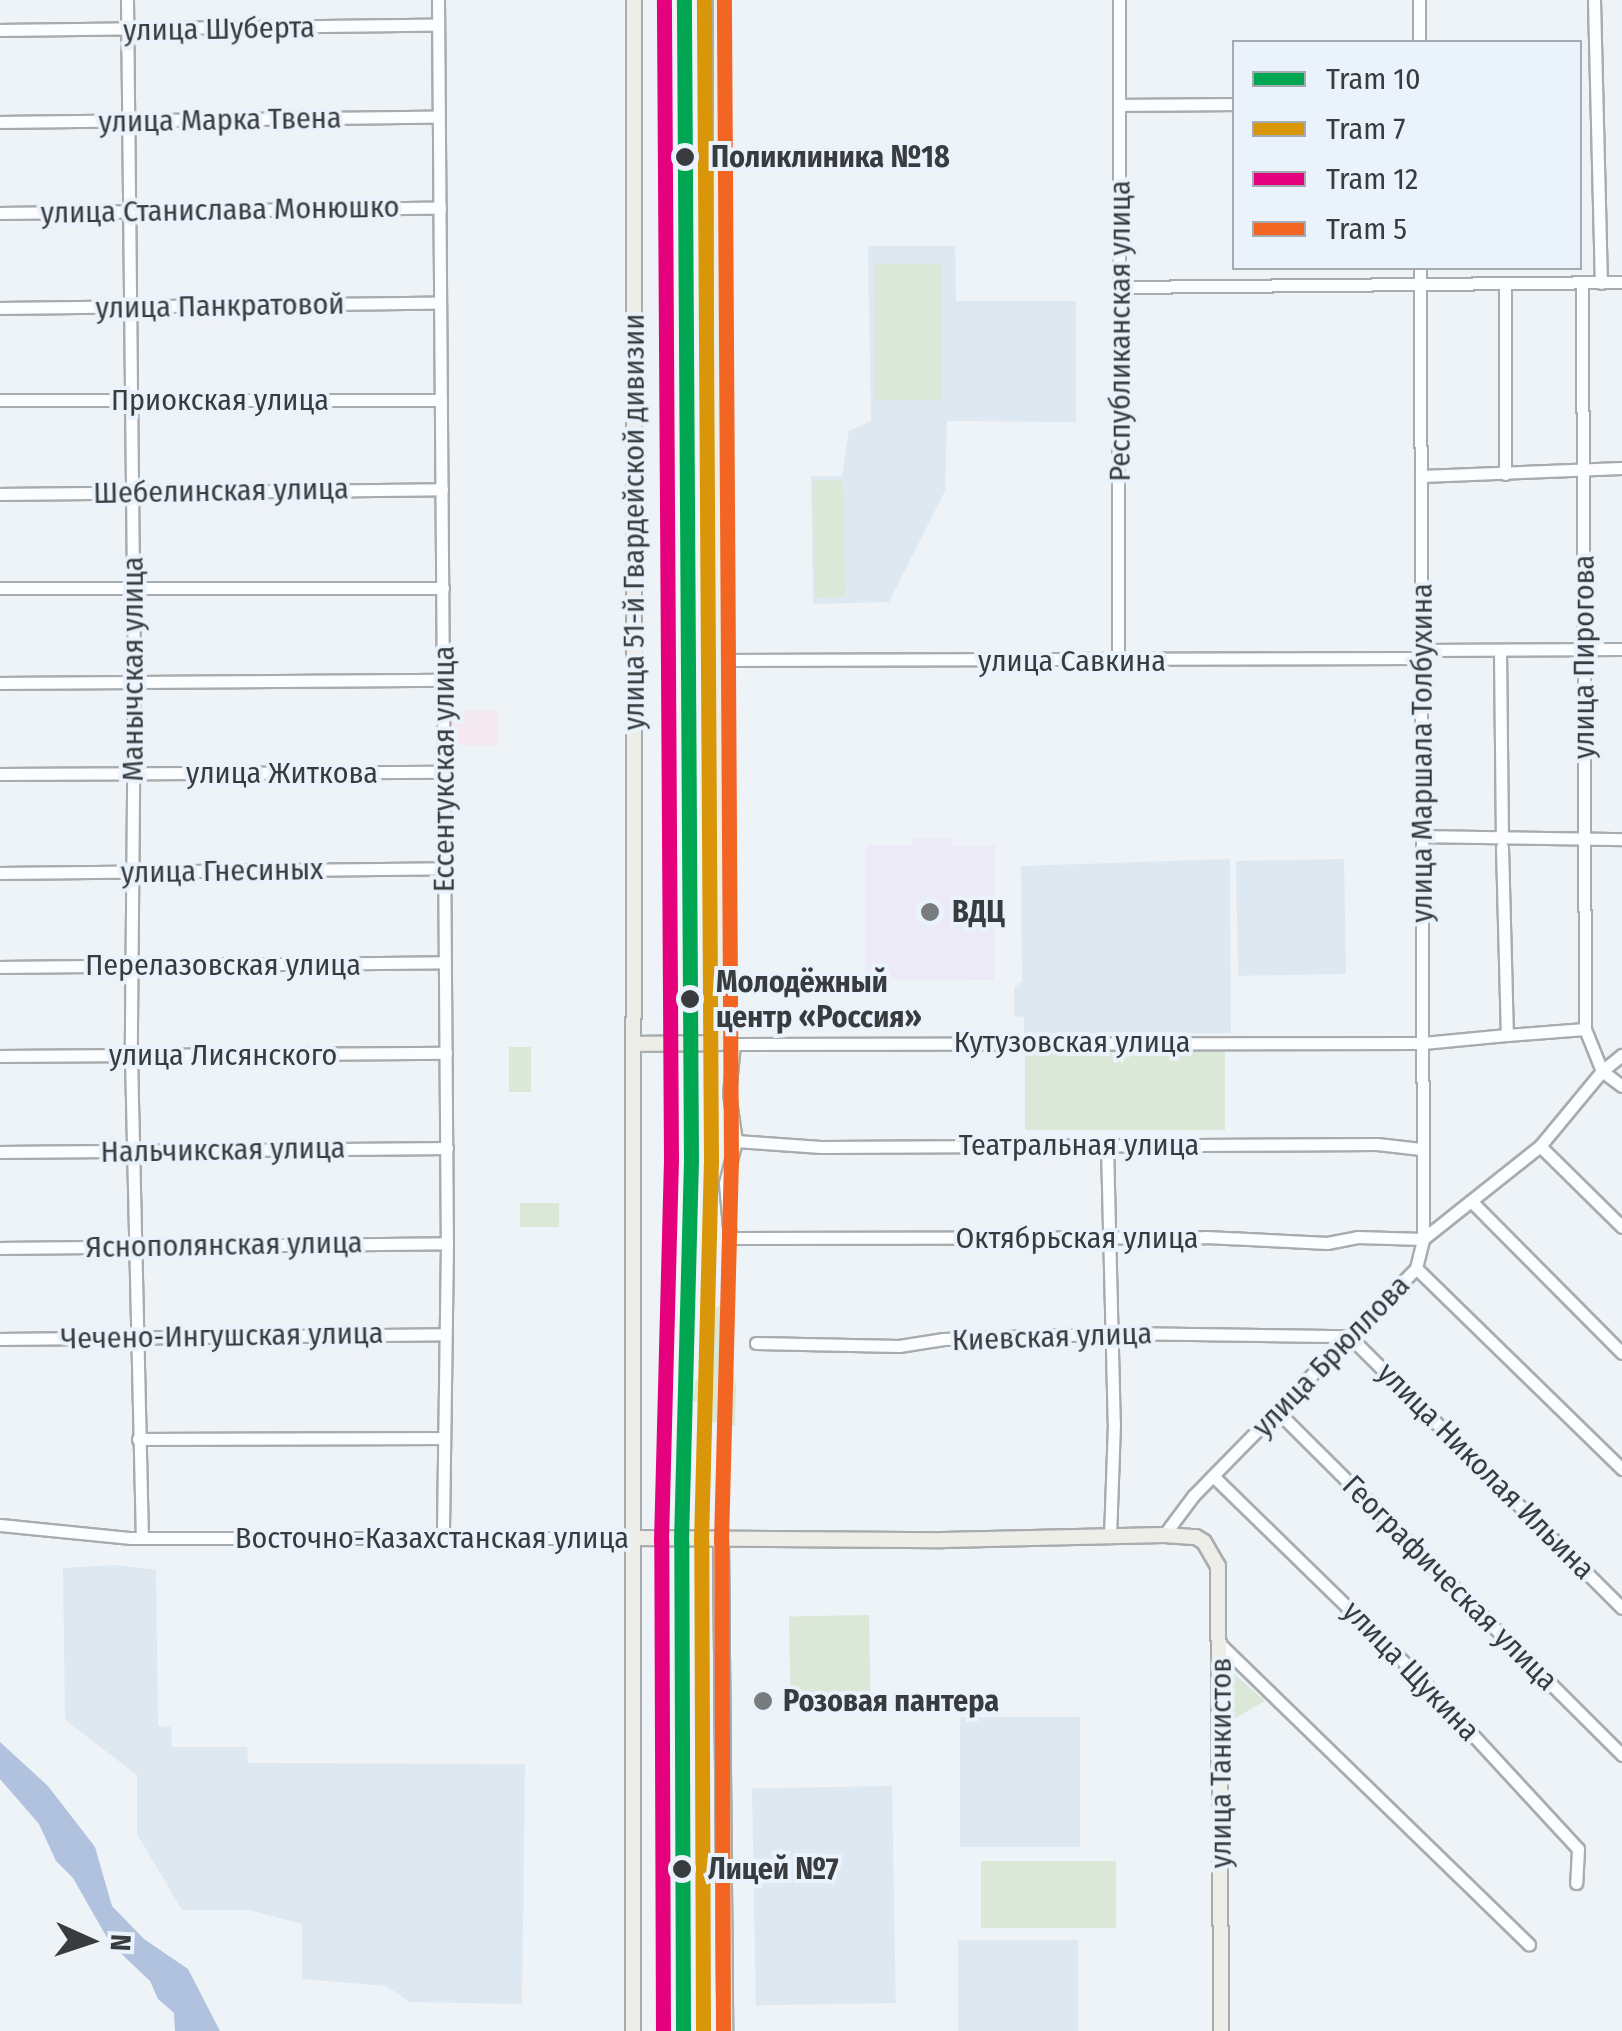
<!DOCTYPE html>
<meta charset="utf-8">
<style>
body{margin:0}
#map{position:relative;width:1622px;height:2031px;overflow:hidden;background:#eef3f7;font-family:"Fira Sans Condensed",sans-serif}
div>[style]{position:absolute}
.built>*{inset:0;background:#dde8f1;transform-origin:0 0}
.industrial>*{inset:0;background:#f4e9f1;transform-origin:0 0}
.medical>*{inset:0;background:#edeaf8}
.green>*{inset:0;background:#dbe7d7;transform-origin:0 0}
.water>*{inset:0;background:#b0c2de}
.roads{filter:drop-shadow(2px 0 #a8acae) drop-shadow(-2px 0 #a8acae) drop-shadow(0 2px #a8acae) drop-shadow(0 -2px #a8acae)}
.minor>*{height:11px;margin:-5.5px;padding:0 5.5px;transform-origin:5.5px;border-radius:5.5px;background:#fcfdfe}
.major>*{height:14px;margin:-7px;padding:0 7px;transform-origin:7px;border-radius:7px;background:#eeeee8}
.tram-1>*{height:15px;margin:-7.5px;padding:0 7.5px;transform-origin:7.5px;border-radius:7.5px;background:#00a651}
.tram-2>*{height:15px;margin:-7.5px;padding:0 7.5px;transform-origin:7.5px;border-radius:7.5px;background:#da9609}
.tram-3>*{height:15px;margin:-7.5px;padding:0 7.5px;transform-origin:7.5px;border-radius:7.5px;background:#e5007d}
.tram-4>*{height:15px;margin:-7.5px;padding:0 7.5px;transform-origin:7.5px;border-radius:7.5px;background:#f26522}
.dots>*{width:28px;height:28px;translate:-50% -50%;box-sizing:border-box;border:5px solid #eaf3fb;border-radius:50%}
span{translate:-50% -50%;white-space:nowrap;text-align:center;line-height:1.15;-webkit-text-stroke:8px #eaf3fb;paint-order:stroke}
.street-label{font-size:30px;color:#393c3f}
.stop-label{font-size:30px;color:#393c3f;font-weight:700}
.left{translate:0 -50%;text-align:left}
.poi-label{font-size:30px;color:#393c3f;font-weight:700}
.legend{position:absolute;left:1232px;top:40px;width:350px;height:230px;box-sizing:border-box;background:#eaf3fb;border:2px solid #a3aab0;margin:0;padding:12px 18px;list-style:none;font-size:30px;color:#393c3f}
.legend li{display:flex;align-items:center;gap:20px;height:50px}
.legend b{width:50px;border:2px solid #a3aab0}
.north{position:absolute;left:40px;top:1891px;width:100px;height:100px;-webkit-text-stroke:8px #eaf3fb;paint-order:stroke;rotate:93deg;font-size:28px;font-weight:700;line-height:40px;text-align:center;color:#393c3f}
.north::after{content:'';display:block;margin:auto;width:35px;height:45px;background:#393c3f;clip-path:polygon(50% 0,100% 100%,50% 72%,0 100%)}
</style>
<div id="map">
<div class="built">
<div style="clip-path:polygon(868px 246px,955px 246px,956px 301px,1076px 301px,1076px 422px,947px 421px,945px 491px,889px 602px,813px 604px,811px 476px,842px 476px,849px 431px,871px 421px)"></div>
<div style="clip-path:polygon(1230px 859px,1231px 1033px,1024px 1034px,1024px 1017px,1014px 1016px,1014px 988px,1022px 981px,1021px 866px)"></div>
<div style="left:1344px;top:859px;width:115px;height:108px;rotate:89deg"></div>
<div style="clip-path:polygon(115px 1565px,156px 1570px,158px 1726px,171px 1727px,172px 1747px,247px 1747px,248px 1763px,525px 1764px,522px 2004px,410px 2002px,386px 1986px,302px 1979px,302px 1924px,249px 1910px,182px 1910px,137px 1834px,137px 1775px,65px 1720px,63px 1568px)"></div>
<div style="left:960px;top:1717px;width:120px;height:130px"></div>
<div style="left:892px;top:1786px;width:217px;height:140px;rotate:89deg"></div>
<div style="left:958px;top:1940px;width:120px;height:91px"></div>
</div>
<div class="industrial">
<div style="left:451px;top:711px;width:47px;height:34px"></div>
</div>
<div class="medical">
<div style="clip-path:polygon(912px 838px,950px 838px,954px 846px,995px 846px,994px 980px,865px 979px,866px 845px,912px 845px)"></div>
</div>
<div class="green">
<div style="left:875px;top:264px;width:67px;height:136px"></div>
<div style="left:843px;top:480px;width:117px;height:30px;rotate:89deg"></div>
<div style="left:509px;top:1047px;width:22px;height:45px"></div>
<div style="left:1025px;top:1050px;width:200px;height:80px"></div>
<div style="left:520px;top:1203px;width:39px;height:24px"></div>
<div style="clip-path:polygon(720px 1305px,736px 1387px,735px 1426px,709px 1421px,702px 1403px,693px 1401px,695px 1383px,710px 1358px,701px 1350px,701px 1341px,709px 1336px,703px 1317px)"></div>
<div style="left:869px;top:1615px;width:91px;height:80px;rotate:89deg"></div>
<div style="clip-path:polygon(1232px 1672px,1265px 1701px,1232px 1720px)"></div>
<div style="left:981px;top:1861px;width:135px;height:67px"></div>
</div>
<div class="water">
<div style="clip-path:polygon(0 1742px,48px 1786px,95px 1847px,112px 1906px,144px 1939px,188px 1969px,220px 2031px,175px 2031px,174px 2013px,158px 1999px,150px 1981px,110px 1943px,73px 1878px,56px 1861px,39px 1824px,0 1779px)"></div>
</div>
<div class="roads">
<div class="minor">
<div style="left:127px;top:0;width:682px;rotate:89.41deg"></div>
<div style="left:134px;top:682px;width:374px;rotate:90.5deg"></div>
<div style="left:131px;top:1056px;width:482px;rotate:88.7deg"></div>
<div style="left:438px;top:0;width:1243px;rotate:89.59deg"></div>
<div style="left:447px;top:1243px;width:294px;rotate:90.8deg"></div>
<div style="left:1419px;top:0;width:42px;rotate:90deg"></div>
<div style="left:1594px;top:0;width:283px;rotate:88.6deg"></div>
<div style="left:0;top:30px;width:438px;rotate:-0.7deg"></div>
<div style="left:1119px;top:105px;width:115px;rotate:-0.5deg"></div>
<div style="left:0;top:122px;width:439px;rotate:-0.7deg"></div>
<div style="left:0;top:213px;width:440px;rotate:-0.7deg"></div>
<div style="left:1582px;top:284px;width:745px;rotate:89.77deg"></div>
<div style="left:1505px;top:285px;width:189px;rotate:90deg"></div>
<div style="left:1121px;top:287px;width:501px;rotate:-0.57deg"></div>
<div style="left:0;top:308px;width:440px;rotate:-0.7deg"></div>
<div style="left:0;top:400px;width:441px"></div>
<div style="left:1421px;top:476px;width:201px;rotate:-2.3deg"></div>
<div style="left:0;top:494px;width:442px;rotate:-0.6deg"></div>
<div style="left:0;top:588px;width:443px"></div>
<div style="left:1422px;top:650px;width:200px;rotate:-0.3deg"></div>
<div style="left:1500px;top:650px;width:185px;rotate:89.4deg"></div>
<div style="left:721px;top:660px;width:701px;rotate:-0.16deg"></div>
<div style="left:1118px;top:661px;width:661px;rotate:-89.91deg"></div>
<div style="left:0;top:683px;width:443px;rotate:-0.4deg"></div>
<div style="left:0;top:774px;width:444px;rotate:-0.3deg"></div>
<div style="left:1422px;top:836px;width:200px;rotate:0.9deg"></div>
<div style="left:1502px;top:847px;width:188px;rotate:88.5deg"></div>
<div style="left:1507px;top:1035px;width:78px;rotate:-4.4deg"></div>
<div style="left:1585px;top:1029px;width:45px;rotate:68deg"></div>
<div style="left:1602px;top:1071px;width:25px;rotate:37deg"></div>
<div style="left:0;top:873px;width:445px;rotate:-0.6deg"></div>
<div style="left:0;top:967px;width:445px;rotate:-0.6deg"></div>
<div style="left:729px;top:1044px;width:694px;rotate:-0.08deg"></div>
<div style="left:1423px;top:1043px;width:84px;rotate:-5.4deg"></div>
<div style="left:734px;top:1044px;width:50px;rotate:95.7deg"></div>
<div style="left:729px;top:1094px;width:48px;rotate:81.5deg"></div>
<div style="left:736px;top:1141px;width:43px;rotate:104.7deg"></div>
<div style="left:725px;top:1183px;width:55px;rotate:84.8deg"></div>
<div style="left:730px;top:1238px;width:476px;rotate:-0.1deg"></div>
<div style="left:1206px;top:1237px;width:121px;rotate:2.8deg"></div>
<div style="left:1327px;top:1243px;width:31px;rotate:-11deg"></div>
<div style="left:1357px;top:1237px;width:66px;rotate:1.7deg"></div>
<div style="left:0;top:1056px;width:446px;rotate:-0.4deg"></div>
<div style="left:736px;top:1141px;width:85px;rotate:4deg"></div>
<div style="left:821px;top:1147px;width:556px;rotate:-0.31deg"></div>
<div style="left:1377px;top:1144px;width:44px;rotate:6.5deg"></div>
<div style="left:1107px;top:1146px;width:277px;rotate:88.6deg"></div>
<div style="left:1114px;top:1423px;width:112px;rotate:92deg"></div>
<div style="left:1540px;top:1146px;width:115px;rotate:44.6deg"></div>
<div style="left:0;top:1152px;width:447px;rotate:-0.5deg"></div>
<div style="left:1471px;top:1201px;width:214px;rotate:45.2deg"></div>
<div style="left:1423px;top:1239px;width:149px;rotate:-38.5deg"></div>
<div style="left:1540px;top:1146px;width:97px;rotate:-50.4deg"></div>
<div style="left:1602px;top:1071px;width:26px;rotate:-39deg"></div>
<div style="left:0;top:1248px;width:447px;rotate:-0.6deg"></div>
<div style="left:1416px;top:1268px;width:288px;rotate:44.3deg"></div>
<div style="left:0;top:1339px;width:443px;rotate:-0.6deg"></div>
<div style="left:756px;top:1343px;width:143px;rotate:1.2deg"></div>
<div style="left:899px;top:1346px;width:45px;rotate:-9deg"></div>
<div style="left:943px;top:1339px;width:177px;rotate:-1.9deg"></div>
<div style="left:1120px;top:1333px;width:229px;rotate:0.8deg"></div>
<div style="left:1349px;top:1336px;width:385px;rotate:44.9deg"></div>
<div style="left:1278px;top:1412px;width:486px;rotate:44.9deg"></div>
<div style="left:138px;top:1439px;width:305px;rotate:-0.2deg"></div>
<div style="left:1213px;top:1476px;width:295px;rotate:44.3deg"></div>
<div style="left:1424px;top:1682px;width:227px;rotate:47.3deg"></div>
<div style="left:1578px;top:1849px;width:34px;rotate:93deg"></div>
<div style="left:0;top:1525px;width:132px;rotate:5.7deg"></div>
<div style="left:131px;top:1538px;width:503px"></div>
<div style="left:1164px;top:1535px;width:49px;rotate:-53.4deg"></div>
<div style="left:1193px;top:1496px;width:319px;rotate:-45.6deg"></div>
<div style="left:1416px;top:1268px;width:30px;rotate:-76deg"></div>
<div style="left:1423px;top:1239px;width:971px;rotate:-90.18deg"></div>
<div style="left:1220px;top:1644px;width:431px;rotate:44.2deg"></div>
</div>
<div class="major">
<div style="left:636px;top:1044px;width:84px;rotate:-0.7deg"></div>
<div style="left:720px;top:1043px;width:1043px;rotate:-89.95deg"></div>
<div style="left:634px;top:1538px;width:309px;rotate:0.4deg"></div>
<div style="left:943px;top:1540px;width:221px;rotate:-1.3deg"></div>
<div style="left:1164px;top:1535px;width:32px;rotate:4deg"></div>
<div style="left:1196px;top:1537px;width:9px;rotate:32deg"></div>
<div style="left:1204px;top:1542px;width:28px;rotate:60deg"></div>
<div style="left:1218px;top:1566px;width:465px;rotate:89.6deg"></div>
<div style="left:721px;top:1541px;width:490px;rotate:89.5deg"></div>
<div style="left:633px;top:2031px;width:2031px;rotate:-89.97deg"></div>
</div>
</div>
<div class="tram-1">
<div style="left:683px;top:2031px;width:490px;rotate:-90.2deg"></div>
<div style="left:681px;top:1541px;width:380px;rotate:-88.5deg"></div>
<div style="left:691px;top:1161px;width:1161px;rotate:-90.35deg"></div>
</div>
<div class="tram-2">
<div style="left:703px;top:2031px;width:490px;rotate:-90.2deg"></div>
<div style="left:701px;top:1541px;width:380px;rotate:-88.5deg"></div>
<div style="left:711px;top:1161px;width:1161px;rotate:-90.35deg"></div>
</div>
<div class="tram-3">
<div style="left:663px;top:2031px;width:490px;rotate:-90.2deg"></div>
<div style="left:661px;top:1541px;width:380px;rotate:-88.5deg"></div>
<div style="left:671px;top:1161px;width:1161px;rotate:-90.35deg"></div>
</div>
<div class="tram-4">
<div style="left:723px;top:2031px;width:490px;rotate:-90.2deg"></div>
<div style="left:721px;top:1541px;width:380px;rotate:-88.5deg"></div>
<div style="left:731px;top:1161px;width:1161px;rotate:-90.35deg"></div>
</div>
<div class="dots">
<div style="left:685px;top:157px;background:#393c3f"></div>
<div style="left:930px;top:912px;background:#787c7f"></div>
<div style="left:690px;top:999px;background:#393c3f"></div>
<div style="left:763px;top:1701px;background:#787c7f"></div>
<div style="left:682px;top:1869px;background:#393c3f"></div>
</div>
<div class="street-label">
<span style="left:219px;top:29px;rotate:-1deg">улица Шуберта</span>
<span style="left:220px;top:120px;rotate:-1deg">улица Марка Твена</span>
<span style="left:220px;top:210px;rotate:-1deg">улица Станислава Монюшко</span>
<span style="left:220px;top:306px;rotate:-1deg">улица Панкратовой</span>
<span style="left:1120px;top:331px;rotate:-90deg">Республиканская улица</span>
<span style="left:220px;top:400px">Приокская улица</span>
<span style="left:221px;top:491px;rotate:-1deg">Шебелинская улица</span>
<span style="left:634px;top:522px;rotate:-90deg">улица 51-й Гвардейской дивизии</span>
<span style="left:1584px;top:657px;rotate:-90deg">улица Пирогова</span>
<span style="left:1072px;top:661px">улица Савкина</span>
<span style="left:133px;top:669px;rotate:-90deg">Манычская улица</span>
<span style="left:1422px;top:753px;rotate:-90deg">улица Маршала Толбухина</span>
<span style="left:444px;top:769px;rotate:-90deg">Ессентукская улица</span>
<span style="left:282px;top:773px">улица Житкова</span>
<span style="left:222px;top:871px;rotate:-1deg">улица Гнесиных</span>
<span style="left:223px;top:965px">Перелазовская улица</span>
<span style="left:1072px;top:1042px">Кутузовская улица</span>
<span style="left:223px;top:1055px">улица Лисянского</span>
<span style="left:1079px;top:1145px">Театральная улица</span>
<span style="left:223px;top:1150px;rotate:-1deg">Нальчикская улица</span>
<span style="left:1077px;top:1238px">Октябрьская улица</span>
<span style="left:224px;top:1245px;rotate:-1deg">Яснополянская улица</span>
<span style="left:222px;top:1336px;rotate:-1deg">Чечено-Ингушская улица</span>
<span style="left:1052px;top:1337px;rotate:-2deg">Киевская улица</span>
<span style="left:1331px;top:1356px;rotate:-46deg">улица Брюллова</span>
<span style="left:1486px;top:1471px;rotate:45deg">улица Николая Ильина</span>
<span style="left:432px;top:1538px">Восточно-Казахстанская улица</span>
<span style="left:1450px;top:1583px;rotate:45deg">Географическая улица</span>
<span style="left:1411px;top:1671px;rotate:46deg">улица Щукина</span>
<span style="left:1221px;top:1763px;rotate:-90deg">улица Танкистов</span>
</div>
<div class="stop-label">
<span class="left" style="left:711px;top:157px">Поликлиника №18</span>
<span class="left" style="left:716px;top:999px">Молодёжный<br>центр «Россия»</span>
<span class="left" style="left:708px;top:1869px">Лицей №7</span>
</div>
<div class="poi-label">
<span class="left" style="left:952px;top:912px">ВДЦ</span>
<span class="left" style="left:783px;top:1701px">Розовая пантера</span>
</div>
<ul class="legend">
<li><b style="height:12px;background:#00a651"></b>Tram 10</li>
<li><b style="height:12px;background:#da9609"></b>Tram 7</li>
<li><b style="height:12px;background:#e5007d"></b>Tram 12</li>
<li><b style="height:12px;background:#f26522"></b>Tram 5</li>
</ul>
<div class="north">N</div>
</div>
